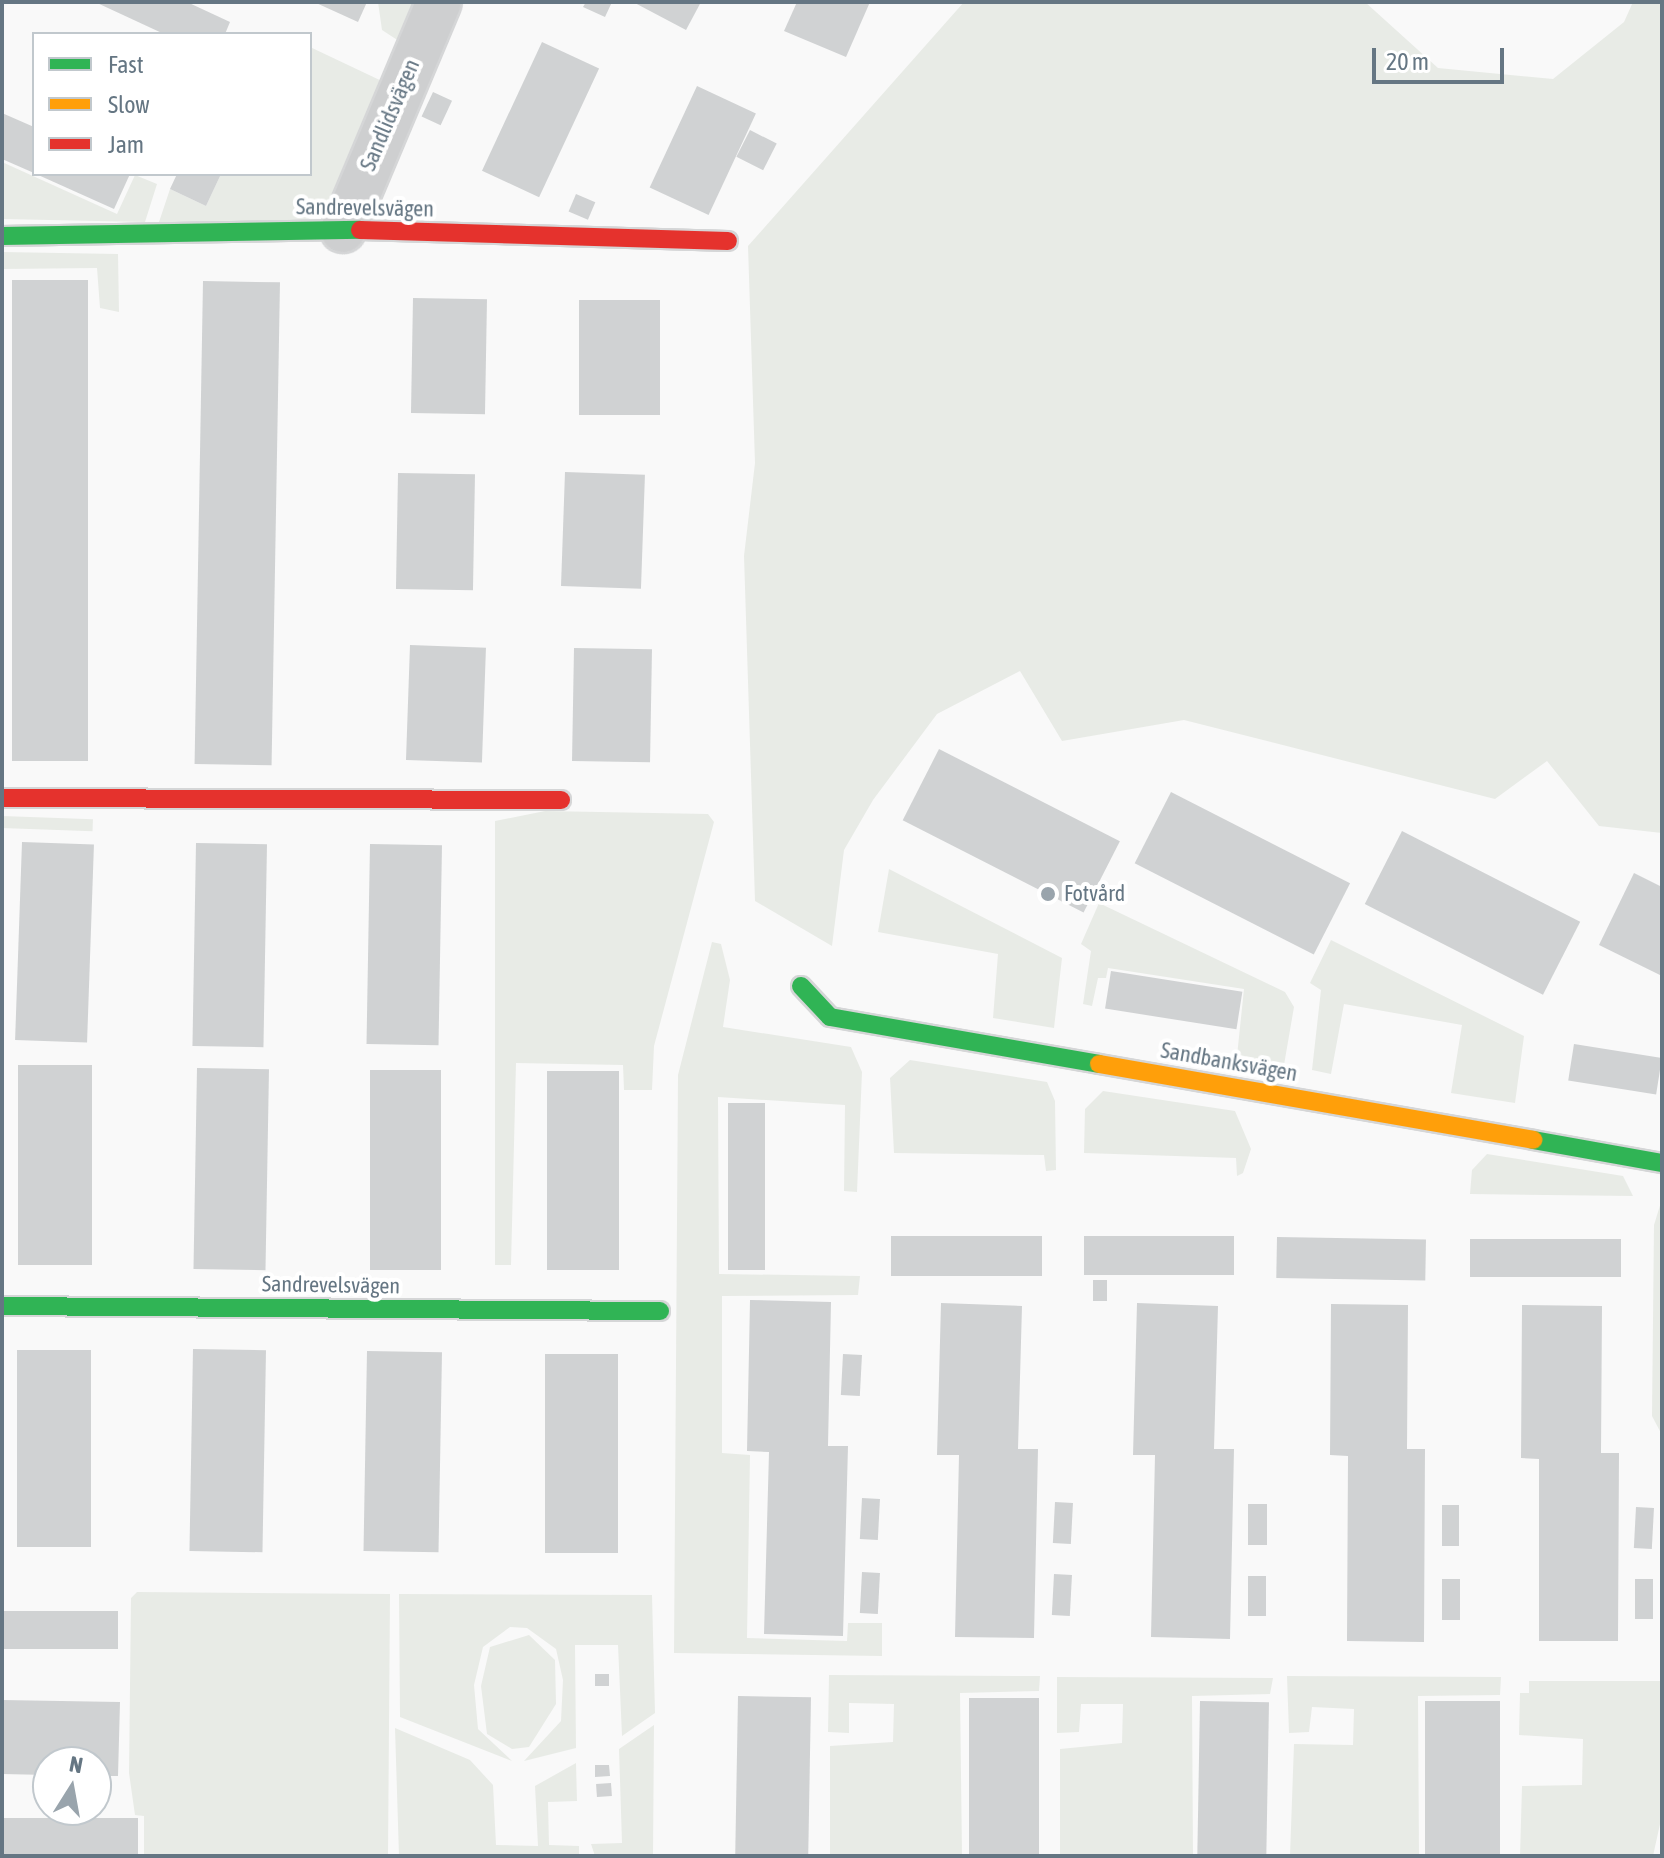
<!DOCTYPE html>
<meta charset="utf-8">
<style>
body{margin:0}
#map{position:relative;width:1664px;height:1858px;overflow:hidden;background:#f9f9f9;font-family:"Asap Condensed",sans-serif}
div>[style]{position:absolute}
.green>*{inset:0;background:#e8ebe6;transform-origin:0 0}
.building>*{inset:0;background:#d0d2d3;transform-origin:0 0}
.roads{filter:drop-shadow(2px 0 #d5d6d7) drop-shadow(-2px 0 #d5d6d7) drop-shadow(0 2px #d5d6d7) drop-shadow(0 -2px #d5d6d7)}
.street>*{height:44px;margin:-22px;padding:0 22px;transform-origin:22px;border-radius:22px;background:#cecfd0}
.fast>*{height:18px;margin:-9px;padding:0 9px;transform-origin:9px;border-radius:9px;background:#30b455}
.slow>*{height:18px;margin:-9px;padding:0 9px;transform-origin:9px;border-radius:9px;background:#ff9f0a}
.jam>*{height:18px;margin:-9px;padding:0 9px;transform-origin:9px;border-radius:9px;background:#e5322d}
.dots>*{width:22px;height:22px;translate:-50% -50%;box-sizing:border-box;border:4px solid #fff;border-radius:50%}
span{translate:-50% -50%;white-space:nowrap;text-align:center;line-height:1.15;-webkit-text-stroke:8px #fff;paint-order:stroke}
.street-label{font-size:22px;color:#657683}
.poi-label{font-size:22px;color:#657683}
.left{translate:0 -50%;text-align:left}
.frame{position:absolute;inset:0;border:4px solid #657683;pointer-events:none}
.legend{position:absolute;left:32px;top:32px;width:280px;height:144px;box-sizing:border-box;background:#fff;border:2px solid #c1c8cd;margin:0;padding:10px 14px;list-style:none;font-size:24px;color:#657683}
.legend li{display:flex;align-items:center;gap:16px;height:40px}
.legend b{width:40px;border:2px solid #c1c8cd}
.north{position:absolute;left:32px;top:1746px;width:80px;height:80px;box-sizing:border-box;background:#fff;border:2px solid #c1c8cd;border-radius:50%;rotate:11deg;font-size:22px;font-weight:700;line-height:32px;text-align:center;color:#657683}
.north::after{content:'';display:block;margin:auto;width:28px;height:36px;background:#99a4ac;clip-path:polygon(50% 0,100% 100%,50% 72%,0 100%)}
.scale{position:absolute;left:1372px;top:48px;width:132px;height:36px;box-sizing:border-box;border:4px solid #657683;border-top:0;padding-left:10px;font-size:24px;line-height:28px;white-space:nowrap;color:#657683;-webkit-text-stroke:6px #fff;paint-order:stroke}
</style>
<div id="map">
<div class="green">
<div style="clip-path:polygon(378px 2px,424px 2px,405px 45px,382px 30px)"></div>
<div style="clip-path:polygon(964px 2px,1365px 2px,1438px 68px,1553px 79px,1624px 22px,1633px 2px,1662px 2px,1662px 833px,1599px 826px,1547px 761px,1495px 799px,1184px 720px,1062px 741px,1020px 671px,937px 714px,873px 800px,844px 850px,832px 946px,755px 901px,744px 556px,755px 463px,748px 246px)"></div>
<div style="clip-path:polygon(310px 47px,386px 83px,332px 205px,300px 224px,159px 222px,170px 189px,206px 206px,221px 174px,310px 174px)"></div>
<div style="clip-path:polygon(2px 162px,117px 214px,135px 175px,157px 184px,145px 222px,2px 219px)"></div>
<div style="clip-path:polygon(2px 252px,118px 254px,119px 312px,100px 308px,97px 268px,2px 269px)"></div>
<div style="clip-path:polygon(545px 811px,708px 814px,714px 822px,654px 1046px,652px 1090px,624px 1090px,623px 1065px,516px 1063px,511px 1265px,495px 1265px,495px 821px)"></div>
<div style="left:2px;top:816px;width:91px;height:12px;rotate:2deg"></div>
<div style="clip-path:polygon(889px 869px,1062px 958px,1054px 1028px,993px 1018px,998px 954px,878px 932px)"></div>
<div style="clip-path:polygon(1099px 903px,1285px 992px,1294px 1007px,1284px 1065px,1237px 1056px,1244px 989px,1108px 968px,1106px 978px,1098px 978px,1092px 1006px,1083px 1004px,1091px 951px,1081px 944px)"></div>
<div style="clip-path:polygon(1331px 940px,1524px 1036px,1515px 1103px,1451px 1093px,1462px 1025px,1344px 1004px,1331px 1074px,1312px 1070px,1321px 990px,1310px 983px)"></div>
<div style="clip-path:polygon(712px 942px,721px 944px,730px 980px,723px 1027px,851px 1047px,862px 1072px,857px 1192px,844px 1191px,845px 1105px,718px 1097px,719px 1274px,860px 1276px,858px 1295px,722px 1296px,722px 1453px,750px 1455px,747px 1638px,847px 1641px,848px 1623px,882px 1623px,882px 1656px,674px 1653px,678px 1075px)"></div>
<div style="clip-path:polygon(910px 1060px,1047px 1082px,1055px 1101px,1056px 1170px,1046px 1171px,1044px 1155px,894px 1153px,890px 1078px)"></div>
<div style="clip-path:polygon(1103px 1091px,1235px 1111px,1251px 1149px,1243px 1173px,1237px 1176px,1236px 1158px,1084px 1153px,1085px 1109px)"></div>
<div style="clip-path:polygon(1487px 1154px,1623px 1176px,1633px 1196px,1470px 1194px,1472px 1170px)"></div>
<div style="clip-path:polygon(1662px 1199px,1662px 1435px,1652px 1416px,1654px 1225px)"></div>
<div style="clip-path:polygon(137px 1592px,390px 1594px,388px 1856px,144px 1856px,144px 1816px,135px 1815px,129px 1773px,131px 1598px)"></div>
<div style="clip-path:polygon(399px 1594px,652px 1595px,655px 1713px,622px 1736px,618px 1645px,575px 1645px,576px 1748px,524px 1761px,561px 1721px,563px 1680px,556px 1649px,527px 1628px,510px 1627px,483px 1647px,474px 1685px,478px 1729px,512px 1761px,400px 1717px)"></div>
<div style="clip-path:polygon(529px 1635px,555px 1660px,556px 1704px,529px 1747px,512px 1749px,487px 1734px,481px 1686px,490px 1647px)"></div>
<div style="clip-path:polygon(829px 1675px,1040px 1676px,1039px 1691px,960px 1693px,962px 1856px,830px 1856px,830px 1746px,893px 1742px,894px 1704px,849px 1703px,849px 1733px,828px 1732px)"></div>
<div style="clip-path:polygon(1287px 1676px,1501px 1677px,1500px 1695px,1418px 1696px,1419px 1856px,1290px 1856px,1294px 1744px,1353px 1745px,1354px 1709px,1312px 1707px,1309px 1732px,1289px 1733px)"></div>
<div style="clip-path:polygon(1057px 1677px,1273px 1678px,1270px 1694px,1192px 1696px,1193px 1856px,1060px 1856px,1060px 1749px,1122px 1743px,1123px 1704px,1081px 1704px,1079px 1732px,1057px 1733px)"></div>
<div style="clip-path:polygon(1529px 1681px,1662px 1681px,1662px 1815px,1653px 1856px,1520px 1856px,1522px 1786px,1582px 1785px,1583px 1739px,1519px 1735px,1520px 1693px,1529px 1693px)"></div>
<div style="clip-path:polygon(654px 1725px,653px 1856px,595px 1856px,591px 1844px,622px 1843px,619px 1749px)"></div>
<div style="clip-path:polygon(395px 1728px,470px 1760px,493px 1785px,496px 1845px,538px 1846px,535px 1786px,576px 1763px,577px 1801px,548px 1802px,549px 1845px,579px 1846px,579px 1856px,399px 1856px)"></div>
</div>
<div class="building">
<div style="clip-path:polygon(95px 2px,187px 2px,230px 22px,225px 34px,164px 34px)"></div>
<div style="clip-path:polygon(314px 2px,367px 2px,358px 22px)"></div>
<div style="clip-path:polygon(586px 2px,612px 2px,605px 17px,583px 7px)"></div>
<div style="clip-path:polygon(633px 2px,701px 2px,686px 30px)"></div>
<div style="clip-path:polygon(797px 2px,870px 2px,846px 57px,784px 31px)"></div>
<div style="left:542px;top:42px;width:63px;height:142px;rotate:25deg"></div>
<div style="left:697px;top:86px;width:65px;height:112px;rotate:25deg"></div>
<div style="left:433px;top:92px;width:21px;height:27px;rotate:25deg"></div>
<div style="clip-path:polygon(2px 113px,34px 127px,34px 173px,2px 159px)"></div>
<div style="left:750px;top:130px;width:30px;height:30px;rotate:27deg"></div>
<div style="clip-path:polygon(36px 174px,130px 174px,114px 209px)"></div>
<div style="clip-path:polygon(177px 174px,221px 174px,206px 206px,170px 189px)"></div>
<div style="left:576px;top:194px;width:21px;height:19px;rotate:23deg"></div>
<div style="left:12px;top:280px;width:76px;height:481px"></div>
<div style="left:203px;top:281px;width:77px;height:483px;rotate:1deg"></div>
<div style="left:413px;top:298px;width:74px;height:115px;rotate:1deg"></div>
<div style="left:579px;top:300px;width:81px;height:115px"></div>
<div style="left:565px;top:472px;width:80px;height:114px;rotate:2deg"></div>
<div style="left:398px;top:473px;width:77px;height:116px;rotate:1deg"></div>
<div style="left:410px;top:645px;width:76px;height:115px;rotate:2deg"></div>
<div style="left:574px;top:648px;width:78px;height:113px;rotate:1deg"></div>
<div style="left:939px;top:749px;width:203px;height:80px;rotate:27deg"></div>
<div style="left:1171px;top:792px;width:201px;height:80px;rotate:27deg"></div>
<div style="left:1402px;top:831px;width:200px;height:82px;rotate:27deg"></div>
<div style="left:22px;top:842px;width:72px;height:198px;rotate:2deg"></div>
<div style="left:196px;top:843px;width:71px;height:203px;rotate:1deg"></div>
<div style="left:370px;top:844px;width:72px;height:200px;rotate:1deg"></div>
<div style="clip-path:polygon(1634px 873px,1662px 887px,1662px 976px,1599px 945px)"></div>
<div style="left:1111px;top:971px;width:133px;height:38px;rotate:9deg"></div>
<div style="left:1574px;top:1044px;width:89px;height:37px;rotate:9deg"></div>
<div style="left:18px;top:1065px;width:74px;height:200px"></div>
<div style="left:197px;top:1068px;width:72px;height:201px;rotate:1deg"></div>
<div style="left:370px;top:1070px;width:71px;height:200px"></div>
<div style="left:547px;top:1071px;width:72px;height:199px"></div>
<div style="left:728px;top:1103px;width:37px;height:167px"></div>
<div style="left:891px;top:1236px;width:151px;height:40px"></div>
<div style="left:1084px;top:1236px;width:150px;height:39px"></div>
<div style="left:1277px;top:1237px;width:149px;height:41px;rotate:1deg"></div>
<div style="left:1470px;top:1239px;width:151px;height:38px"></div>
<div style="left:1093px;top:1280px;width:14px;height:21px"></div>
<div style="clip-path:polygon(750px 1300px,831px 1302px,828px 1446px,848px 1446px,843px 1636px,764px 1634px,769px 1452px,747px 1451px)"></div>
<div style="clip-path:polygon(941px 1303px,1022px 1306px,1018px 1449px,1038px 1449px,1034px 1638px,955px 1637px,959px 1455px,937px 1455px)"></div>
<div style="clip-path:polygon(1137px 1303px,1218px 1306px,1214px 1449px,1234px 1449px,1230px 1639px,1151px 1637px,1155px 1455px,1133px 1455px)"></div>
<div style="clip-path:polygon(1331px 1304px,1408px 1305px,1407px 1449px,1425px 1449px,1424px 1642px,1347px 1641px,1348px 1456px,1330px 1455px)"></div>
<div style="clip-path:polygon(1522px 1305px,1602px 1306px,1601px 1453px,1619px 1453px,1618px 1641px,1539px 1641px,1539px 1459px,1521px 1458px)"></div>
<div style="left:193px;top:1349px;width:73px;height:202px;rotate:1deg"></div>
<div style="left:17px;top:1350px;width:74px;height:197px"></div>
<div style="left:367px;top:1351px;width:75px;height:200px;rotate:1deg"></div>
<div style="left:545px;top:1354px;width:73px;height:199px"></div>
<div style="left:843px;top:1354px;width:19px;height:41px;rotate:3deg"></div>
<div style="left:862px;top:1498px;width:18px;height:41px;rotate:3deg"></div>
<div style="left:1055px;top:1502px;width:18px;height:41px;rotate:3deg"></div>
<div style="left:1248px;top:1504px;width:19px;height:41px"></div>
<div style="left:1442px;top:1505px;width:17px;height:41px"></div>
<div style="left:1636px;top:1507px;width:18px;height:41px;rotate:3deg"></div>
<div style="left:862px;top:1572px;width:18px;height:41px;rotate:3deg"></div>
<div style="left:1054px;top:1574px;width:18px;height:41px;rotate:3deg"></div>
<div style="left:1248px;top:1576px;width:18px;height:40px"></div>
<div style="left:1442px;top:1579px;width:18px;height:41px"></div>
<div style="left:1635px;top:1579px;width:18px;height:40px"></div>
<div style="left:2px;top:1611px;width:116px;height:38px"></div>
<div style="left:595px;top:1674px;width:14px;height:12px"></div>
<div style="left:738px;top:1696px;width:73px;height:160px;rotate:1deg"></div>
<div style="left:969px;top:1698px;width:70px;height:158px"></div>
<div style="clip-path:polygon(2px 1700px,120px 1702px,118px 1776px,96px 1776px,96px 1762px,48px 1762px,48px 1775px,2px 1774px)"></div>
<div style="left:1200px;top:1701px;width:69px;height:155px;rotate:1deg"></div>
<div style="left:1425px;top:1701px;width:75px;height:155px"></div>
<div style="clip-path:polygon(595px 1765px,609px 1765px,610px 1776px,595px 1777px)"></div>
<div style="left:611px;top:1783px;width:13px;height:15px;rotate:86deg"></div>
<div style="left:2px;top:1818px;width:136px;height:38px"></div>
</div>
<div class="roads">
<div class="street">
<div style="left:343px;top:230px;width:247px;rotate:-67.2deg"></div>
</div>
<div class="fast">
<div style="left:2px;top:236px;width:358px;rotate:-1deg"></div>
<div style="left:801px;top:986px;width:42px;rotate:46.9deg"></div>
<div style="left:830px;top:1017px;width:273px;rotate:9.9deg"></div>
<div style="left:1533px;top:1140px;width:131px;rotate:10.1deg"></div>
<div style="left:2px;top:1306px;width:658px;rotate:0.44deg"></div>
</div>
<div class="slow">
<div style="left:1099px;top:1064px;width:441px;rotate:9.9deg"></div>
</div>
<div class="jam">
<div style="left:360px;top:230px;width:368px;rotate:1.7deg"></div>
<div style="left:2px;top:798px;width:559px;rotate:0.2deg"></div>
</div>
</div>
<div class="dots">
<div style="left:1048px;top:894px;background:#99a4ac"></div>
</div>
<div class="street-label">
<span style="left:390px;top:115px;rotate:-67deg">Sandlidsvägen</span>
<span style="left:365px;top:208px;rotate:1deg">Sandrevelsvägen</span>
<span style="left:1229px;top:1062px;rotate:10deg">Sandbanksvägen</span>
<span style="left:331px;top:1285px;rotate:1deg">Sandrevelsvägen</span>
</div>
<div class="poi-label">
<span class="left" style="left:1064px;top:894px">Fotvård</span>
</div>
<div class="frame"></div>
<ul class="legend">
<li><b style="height:10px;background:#30b455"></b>Fast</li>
<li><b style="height:10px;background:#ff9f0a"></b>Slow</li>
<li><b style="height:10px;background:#e5322d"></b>Jam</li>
</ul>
<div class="north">N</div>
<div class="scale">20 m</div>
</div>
